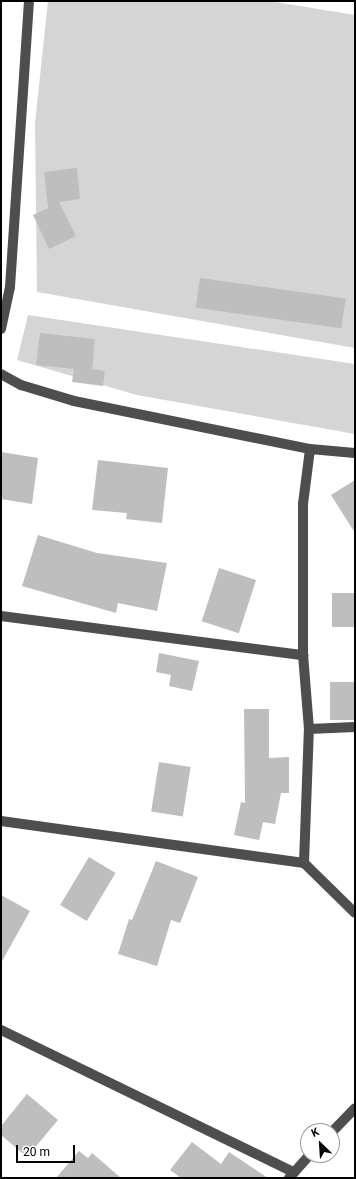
<!DOCTYPE html>
<style>
body{margin:0}
#map{position:relative;width:356px;height:1179px;overflow:hidden;background:#fff;font-family:Roboto,sans-serif}
div>[style]{position:absolute}
.green>*{inset:0;background:#d5d5d5}
.building>*{inset:0;background:#bebebe;transform-origin:0 0}
.minor>*{height:10px;margin:-5px;padding:0 5px;transform-origin:5px;border-radius:5px;background:#4e4e4e}
span{translate:-50% -50%;white-space:nowrap;text-align:center;line-height:1.15;-webkit-text-stroke:3px #fff;paint-order:stroke}
.frame{position:absolute;inset:0;border:2px solid #000;pointer-events:none}
.north{position:absolute;left:300px;top:1123px;width:40px;height:40px;box-sizing:border-box;background:#fff;border:1px solid #999;border-radius:50%;rotate:335deg;font-size:11px;font-weight:700;line-height:16px;text-align:center;color:#000}
.north::after{content:'';display:block;margin:auto;width:14px;height:18px;background:#000;clip-path:polygon(50% 0,100% 100%,50% 72%,0 100%)}
.scale{position:absolute;left:16px;top:1145px;width:59px;height:18px;box-sizing:border-box;border:2px solid #000;border-top:0;padding-left:5px;font-size:12px;line-height:14px;white-space:nowrap;color:#000;-webkit-text-stroke:3px #fff;paint-order:stroke}
</style>
<div id="map">
<div class="green">
<div style="clip-path:polygon(48px 1px,269px 1px,355px 15px,355px 348px,37px 292px,35px 123px)"></div>
<div style="clip-path:polygon(28px 315px,355px 364px,355px 434px,137px 395px,17px 360px)"></div>
</div>
<div class="building">
<div style="clip-path:polygon(77px 168px,80px 199px,59px 202px,76px 236px,49px 249px,33px 215px,48px 208px,44px 172px)"></div>
<div style="left:200px;top:278px;width:147px;height:30px;rotate:8deg"></div>
<div style="clip-path:polygon(40px 333px,95px 339px,92px 369px,105px 371px,103px 386px,72px 382px,74px 369px,36px 365px)"></div>
<div style="clip-path:polygon(1px 452px,38px 458px,32px 504px,1px 499px)"></div>
<div style="clip-path:polygon(98px 460px,168px 468px,162px 523px,126px 519px,127px 513px,92px 510px)"></div>
<div style="clip-path:polygon(355px 480px,355px 533px,331px 495px)"></div>
<div style="clip-path:polygon(38px 535px,97px 553px,167px 563px,157px 611px,118px 603px,116px 613px,22px 586px)"></div>
<div style="left:219px;top:568px;width:39px;height:56px;rotate:18deg"></div>
<div style="left:332px;top:593px;width:23px;height:34px"></div>
<div style="clip-path:polygon(159px 653px,199px 661px,192px 691px,169px 686px,171px 675px,156px 672px)"></div>
<div style="left:355px;top:682px;width:38px;height:25px;rotate:90deg"></div>
<div style="clip-path:polygon(244px 709px,269px 709px,269px 758px,289px 757px,289px 793px,281px 793px,275px 824px,263px 822px,259px 840px,234px 835px,241px 802px,245px 803px)"></div>
<div style="left:159px;top:762px;width:32px;height:50px;rotate:9deg"></div>
<div style="left:89px;top:857px;width:31px;height:56px;rotate:31deg"></div>
<div style="clip-path:polygon(156px 861px,198px 877px,180px 923px,171px 920px,157px 966px,118px 954px,129px 919px,132px 920px)"></div>
<div style="clip-path:polygon(1px 895px,30px 911px,1px 963px)"></div>
<div style="clip-path:polygon(27px 1094px,58px 1120px,27px 1157px,1px 1135px,1px 1126px)"></div>
<div style="clip-path:polygon(192px 1142px,221px 1164px,229px 1152px,268px 1178px,181px 1178px,170px 1170px)"></div>
<div style="clip-path:polygon(79px 1151px,88px 1158px,92px 1153px,121px 1178px,56px 1178px)"></div>
</div>
<div class="minor">
<div style="left:1px;top:329px;width:43px;rotate:-77.9deg"></div>
<div style="left:10px;top:287px;width:287px;rotate:-86.2deg"></div>
<div style="left:1px;top:374px;width:23px;rotate:29deg"></div>
<div style="left:21px;top:385px;width:55px;rotate:16.8deg"></div>
<div style="left:74px;top:401px;width:241px;rotate:11.5deg"></div>
<div style="left:310px;top:449px;width:45px;rotate:5.1deg"></div>
<div style="left:1px;top:616px;width:305px;rotate:7.4deg"></div>
<div style="left:309px;top:729px;width:46px;rotate:-2.5deg"></div>
<div style="left:1px;top:821px;width:306px;rotate:7.9deg"></div>
<div style="left:304px;top:863px;width:71px;rotate:44.4deg"></div>
<div style="left:304px;top:863px;width:134px;rotate:-87.9deg"></div>
<div style="left:309px;top:729px;width:74px;rotate:-94.6deg"></div>
<div style="left:303px;top:655px;width:151px;rotate:-90deg"></div>
<div style="left:303px;top:504px;width:55px;rotate:-82.7deg"></div>
<div style="left:1px;top:1030px;width:326px;rotate:25.9deg"></div>
<div style="left:332px;top:1132px;width:33px;rotate:-46deg"></div>
<div style="left:289px;top:1178px;width:31px;rotate:-48deg"></div>
</div>
<div class="frame"></div>
<div class="north">K</div>
<div class="scale">20 m</div>
</div>
